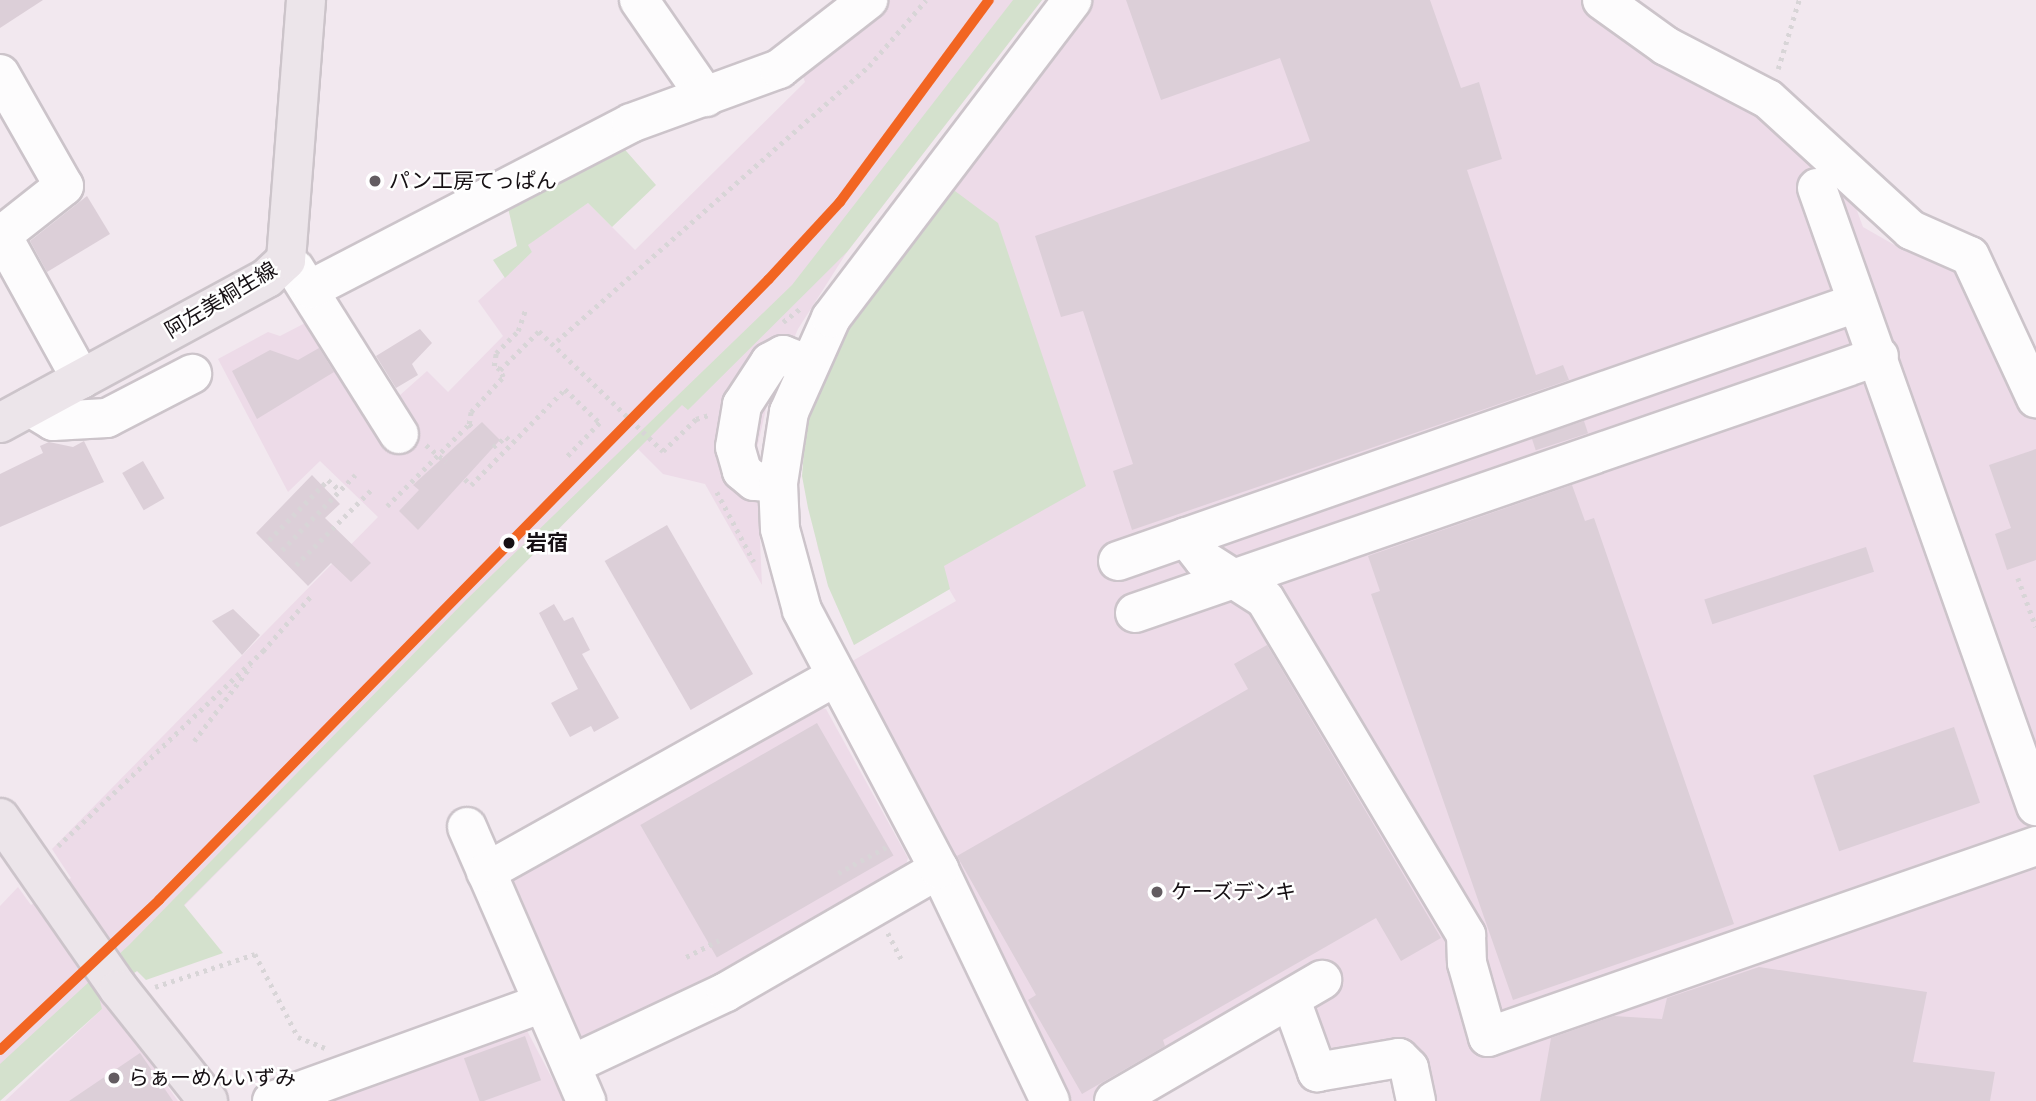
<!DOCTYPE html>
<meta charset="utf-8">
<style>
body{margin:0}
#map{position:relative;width:2036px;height:1101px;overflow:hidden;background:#f2e8ef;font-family:Raleway,"Noto Sans JP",sans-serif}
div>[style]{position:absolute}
.built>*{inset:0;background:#eddbe8}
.green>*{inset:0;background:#d4e1cd}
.building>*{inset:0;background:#dccfd8;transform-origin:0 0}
.path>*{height:4.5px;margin-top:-2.25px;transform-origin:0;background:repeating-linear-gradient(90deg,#d8d5d7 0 3.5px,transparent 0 8.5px)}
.roads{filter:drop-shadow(2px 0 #ccc4ca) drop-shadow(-2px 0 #ccc4ca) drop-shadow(0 2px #ccc4ca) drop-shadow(0 -2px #ccc4ca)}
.minor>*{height:38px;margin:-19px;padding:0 19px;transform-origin:19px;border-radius:19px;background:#fdfcfd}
.major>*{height:38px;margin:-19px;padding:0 19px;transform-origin:19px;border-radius:19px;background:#ece5ea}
.rail-1>*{height:10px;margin:-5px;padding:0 5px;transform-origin:5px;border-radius:5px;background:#f26522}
.dots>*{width:19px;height:19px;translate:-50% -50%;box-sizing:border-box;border:4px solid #fff;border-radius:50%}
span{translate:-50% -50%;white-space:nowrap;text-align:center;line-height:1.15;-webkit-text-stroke:5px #fff;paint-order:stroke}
.poi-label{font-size:21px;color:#161014}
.left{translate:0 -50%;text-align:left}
.street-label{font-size:21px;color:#161014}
.stop-label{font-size:21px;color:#161014;font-weight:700}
</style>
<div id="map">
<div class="built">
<div style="clip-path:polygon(887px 0,1042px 0,847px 252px,798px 329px,769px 395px,756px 453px,762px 585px,705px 484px,663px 474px,638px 449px,184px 906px,137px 971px,0 1080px,0 906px,18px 887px,31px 905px,71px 878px,52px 849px,378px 517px,320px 461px,288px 492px,218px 359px,268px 332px,280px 336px,311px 320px,390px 404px,427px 371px,448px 392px,503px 336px,478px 301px,532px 252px,527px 245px,588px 203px,635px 250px,805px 82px,802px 74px)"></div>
<div style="clip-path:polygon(1093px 0,1590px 0,1749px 96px,1848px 186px,1863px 227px,1905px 251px,1966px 264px,2036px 419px,2036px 1101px,1427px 1101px,1417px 1052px,1332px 1064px,1309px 1014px,1097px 1101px,1069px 1101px,842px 667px,956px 601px,949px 589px,854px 645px,818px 549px,802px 453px,836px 346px)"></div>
<div style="clip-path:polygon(808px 705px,826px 709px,908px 858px,903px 874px,590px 1040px,573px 1035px,510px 890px,514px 875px)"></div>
<div style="clip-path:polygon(104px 998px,178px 1101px,5px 1101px,102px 1009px,98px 1002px)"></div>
<div style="clip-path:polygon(523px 1023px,564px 1101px,297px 1101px)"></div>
</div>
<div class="green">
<div style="clip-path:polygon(1013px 0,1042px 0,847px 252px,688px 410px,682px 405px,184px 905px,223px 953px,146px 980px,137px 971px,99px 997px,102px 1009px,0 1101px,0 1064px,129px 945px,466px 600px,792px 285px)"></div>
<div style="clip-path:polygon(620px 144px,656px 185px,612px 227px,588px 203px,528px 245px,532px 252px,505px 278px,493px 260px,517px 246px,508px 208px)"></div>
<div style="clip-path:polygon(955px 191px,998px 223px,1086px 486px,944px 566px,950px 589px,854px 645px,828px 586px,808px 508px,802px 476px,807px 415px,858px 309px,944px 193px)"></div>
</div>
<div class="building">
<div style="clip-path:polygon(0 0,43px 0,0 28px)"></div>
<div style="clip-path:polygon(1126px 0,1430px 0,1461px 88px,1479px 82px,1502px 159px,1467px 170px,1536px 375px,1563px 365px,1569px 380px,1132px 530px,1113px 471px,1133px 464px,1083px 311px,1061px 317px,1035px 236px,1310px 141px,1280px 58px,1161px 100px)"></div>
<div style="clip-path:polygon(87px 196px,110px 234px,47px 272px,30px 241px)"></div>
<div style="clip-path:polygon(420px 329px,432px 343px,412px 364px,418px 375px,396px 388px,376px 356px)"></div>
<div style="clip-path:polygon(319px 348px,334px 372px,257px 419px,232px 371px,270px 350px,298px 360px)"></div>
<div style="left:1584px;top:421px;width:13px;height:55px;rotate:72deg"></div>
<div style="clip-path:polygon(482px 422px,500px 440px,418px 530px,399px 511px,419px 490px,413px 485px)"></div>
<div style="clip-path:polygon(84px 441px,104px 482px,0 527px,0 474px,43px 453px,40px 446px,49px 442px,73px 447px)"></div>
<div style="clip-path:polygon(2036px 449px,2036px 560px,2007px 570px,1995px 534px,2011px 528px,1989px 465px)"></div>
<div style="left:143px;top:461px;width:43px;height:24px;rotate:60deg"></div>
<div style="clip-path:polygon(312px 475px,340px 504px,325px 518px,371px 563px,351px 582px,331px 563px,308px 586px,256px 533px)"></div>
<div style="clip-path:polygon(1572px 485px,1585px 521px,1594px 518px,1734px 924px,1513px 1000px,1371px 594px,1380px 591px,1368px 556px)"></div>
<div style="left:667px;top:525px;width:172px;height:72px;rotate:60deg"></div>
<div style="left:1866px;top:547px;width:26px;height:170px;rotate:72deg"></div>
<div style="clip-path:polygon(554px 604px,564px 621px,573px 617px,590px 650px,582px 654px,619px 718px,594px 732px,591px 726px,570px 737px,551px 703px,578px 689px,539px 613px)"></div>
<div style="clip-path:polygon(233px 609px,260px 635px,242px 655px,212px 621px)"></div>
<div style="clip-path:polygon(1267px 645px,1441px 938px,1401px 961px,1376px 918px,1163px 1040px,1165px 1046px,1082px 1094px,1028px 1000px,1036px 995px,957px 856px,1248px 689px,1234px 664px)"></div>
<div style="left:817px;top:723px;width:153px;height:204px;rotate:60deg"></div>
<div style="left:1954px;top:727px;width:80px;height:149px;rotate:71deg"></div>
<div style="clip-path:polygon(1759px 967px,1927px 992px,1913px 1062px,1995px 1072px,1990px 1101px,1540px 1101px,1551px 1038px,1614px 1016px,1662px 1019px,1667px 998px)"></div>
<div style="left:525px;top:1036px;width:47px;height:65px;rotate:70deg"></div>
<div style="clip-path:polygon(140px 1053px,173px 1101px,69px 1101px,103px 1078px)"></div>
</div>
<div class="path">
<div style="left:1778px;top:69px;width:72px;rotate:-73.1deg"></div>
<div style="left:783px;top:322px;width:23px;rotate:-38deg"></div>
<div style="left:557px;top:341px;width:416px;rotate:-41.4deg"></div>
<div style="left:869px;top:66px;width:87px;rotate:-49.2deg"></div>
<div style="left:500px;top:370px;width:7px;rotate:-146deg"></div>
<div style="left:494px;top:366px;width:13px;rotate:-81deg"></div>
<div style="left:496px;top:353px;width:31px;rotate:-45deg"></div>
<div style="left:518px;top:331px;width:24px;rotate:-71deg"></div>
<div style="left:469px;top:424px;width:8px;rotate:40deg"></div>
<div style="left:426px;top:445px;width:26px;rotate:40deg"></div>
<div style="left:493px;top:447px;width:16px;rotate:-38deg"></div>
<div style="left:506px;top:437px;width:8px;rotate:40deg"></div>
<div style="left:465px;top:479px;width:8px;rotate:45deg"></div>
<div style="left:471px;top:485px;width:134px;rotate:-45.6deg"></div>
<div style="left:565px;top:389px;width:49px;rotate:44.2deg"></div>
<div style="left:600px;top:423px;width:49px;rotate:134.2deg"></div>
<div style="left:717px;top:492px;width:79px;rotate:62.1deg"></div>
<div style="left:387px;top:506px;width:116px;rotate:-45deg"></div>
<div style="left:469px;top:424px;width:12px;rotate:-81deg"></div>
<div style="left:471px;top:412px;width:47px;rotate:-47.6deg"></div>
<div style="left:503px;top:377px;width:8px;rotate:-113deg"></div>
<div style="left:500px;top:370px;width:55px;rotate:-45deg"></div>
<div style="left:539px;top:331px;width:173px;rotate:44.1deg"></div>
<div style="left:663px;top:451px;width:46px;rotate:-44.1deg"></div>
<div style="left:696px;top:419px;width:14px;rotate:-17deg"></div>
<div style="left:269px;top:540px;width:84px;rotate:-45.5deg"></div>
<div style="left:328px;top:480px;width:16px;rotate:40deg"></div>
<div style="left:282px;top:550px;width:105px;rotate:-45.8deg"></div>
<div style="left:296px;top:565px;width:106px;rotate:-45deg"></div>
<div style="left:2018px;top:578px;width:52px;rotate:69.8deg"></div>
<div style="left:263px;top:651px;width:72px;rotate:-49deg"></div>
<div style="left:194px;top:741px;width:94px;rotate:-52.8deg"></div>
<div style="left:58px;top:846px;width:286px;rotate:-43.6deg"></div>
<div style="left:838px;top:873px;width:59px;rotate:-28.3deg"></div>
<div style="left:888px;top:933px;width:31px;rotate:63deg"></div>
<div style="left:686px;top:957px;width:37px;rotate:-27deg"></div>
<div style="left:155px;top:987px;width:105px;rotate:-18.3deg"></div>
<div style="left:255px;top:954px;width:93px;rotate:62.6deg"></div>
<div style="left:298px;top:1037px;width:29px;rotate:22deg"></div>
</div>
<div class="roads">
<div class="minor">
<div style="left:639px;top:0;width:118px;rotate:55.4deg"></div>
<div style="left:1602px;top:0;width:79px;rotate:35.7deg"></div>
<div style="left:1666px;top:46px;width:115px;rotate:27.5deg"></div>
<div style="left:1768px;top:99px;width:194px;rotate:42.5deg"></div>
<div style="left:1911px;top:230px;width:64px;rotate:23.8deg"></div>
<div style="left:1970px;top:256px;width:157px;rotate:65.1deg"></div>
<div style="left:0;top:74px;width:129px;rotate:60.3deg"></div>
<div style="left:64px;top:186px;width:79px;rotate:141.7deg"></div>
<div style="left:1817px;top:188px;width:656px;rotate:70.49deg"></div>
<div style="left:0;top:232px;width:168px;rotate:61.1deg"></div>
<div style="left:295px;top:269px;width:195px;rotate:57.8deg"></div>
<div style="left:311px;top:289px;width:360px;rotate:-27.4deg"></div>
<div style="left:631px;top:123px;width:158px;rotate:-20deg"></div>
<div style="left:779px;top:69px;width:113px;rotate:-37.8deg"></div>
<div style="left:30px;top:407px;width:27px;rotate:31deg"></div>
<div style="left:53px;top:421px;width:54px;rotate:-3.2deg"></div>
<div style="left:107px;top:418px;width:96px;rotate:-27.4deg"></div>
<div style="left:778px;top:483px;width:24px;rotate:-175deg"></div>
<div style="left:754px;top:481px;width:16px;rotate:-140deg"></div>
<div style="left:742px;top:471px;width:25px;rotate:-106deg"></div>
<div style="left:735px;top:447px;width:43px;rotate:-80.5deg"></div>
<div style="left:742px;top:405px;width:51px;rotate:-56.9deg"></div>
<div style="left:770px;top:362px;width:15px;rotate:-28deg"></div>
<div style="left:783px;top:355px;width:26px;rotate:21deg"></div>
<div style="left:1186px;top:537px;width:29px;rotate:52deg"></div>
<div style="left:1204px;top:560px;width:72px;rotate:32.6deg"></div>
<div style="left:1265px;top:599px;width:392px;rotate:59.1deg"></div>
<div style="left:1466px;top:935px;width:28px;rotate:88deg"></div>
<div style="left:1467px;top:963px;width:77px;rotate:74.2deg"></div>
<div style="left:1488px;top:1037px;width:580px;rotate:-19.22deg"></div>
<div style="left:1118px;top:561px;width:782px;rotate:-19.27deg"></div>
<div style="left:1135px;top:613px;width:787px;rotate:-19.06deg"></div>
<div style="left:467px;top:827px;width:299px;rotate:66.5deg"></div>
<div style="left:486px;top:872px;width:401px;rotate:-29.2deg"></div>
<div style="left:1291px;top:1000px;width:77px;rotate:70.1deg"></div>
<div style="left:1317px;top:1072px;width:83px;rotate:-9.7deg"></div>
<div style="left:1399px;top:1058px;width:14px;rotate:45deg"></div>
<div style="left:1409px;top:1068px;width:34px;rotate:78deg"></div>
<div style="left:571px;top:1065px;width:171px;rotate:-25.2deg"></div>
<div style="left:726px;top:992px;width:246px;rotate:-30deg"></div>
<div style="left:272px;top:1101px;width:287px;rotate:-19.9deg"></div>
<div style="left:1050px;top:1101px;width:257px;rotate:-115.6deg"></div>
<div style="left:939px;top:869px;width:293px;rotate:-117.9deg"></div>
<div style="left:802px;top:610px;width:84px;rotate:-105.2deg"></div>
<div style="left:780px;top:529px;width:46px;rotate:-92.5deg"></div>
<div style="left:778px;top:483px;width:72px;rotate:-81.2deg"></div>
<div style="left:789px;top:412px;width:103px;rotate:-65.9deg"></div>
<div style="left:831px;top:318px;width:399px;rotate:-52.8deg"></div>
<div style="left:1114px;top:1101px;width:241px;rotate:-30.2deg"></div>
</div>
<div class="major">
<div style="left:0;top:423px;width:304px;rotate:-28.5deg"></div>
<div style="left:267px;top:278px;width:26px;rotate:-43deg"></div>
<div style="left:286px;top:260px;width:261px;rotate:-85.6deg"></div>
<div style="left:0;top:818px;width:208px;rotate:55.2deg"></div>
<div style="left:119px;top:989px;width:143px;rotate:51.5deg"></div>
</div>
</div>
<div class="rail-1">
<div style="left:0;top:1050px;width:219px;rotate:-43.3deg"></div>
<div style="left:159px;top:900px;width:870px;rotate:-45.51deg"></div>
<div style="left:769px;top:279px;width:105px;rotate:-47.3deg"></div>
<div style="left:840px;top:202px;width:251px;rotate:-53.6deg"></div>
</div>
<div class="dots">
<div style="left:375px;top:181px;background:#635c61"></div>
<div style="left:509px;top:543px;background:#161014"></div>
<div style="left:1157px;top:892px;background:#635c61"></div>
<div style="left:114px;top:1078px;background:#635c61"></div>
</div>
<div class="poi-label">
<span class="left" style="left:389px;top:181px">パン工房てっぱん</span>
<span class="left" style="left:1171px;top:892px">ケーズデンキ</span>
<span class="left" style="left:128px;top:1078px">らぁーめんいずみ</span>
</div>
<div class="street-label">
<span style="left:221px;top:300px;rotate:-31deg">阿左美桐生線</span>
</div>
<div class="stop-label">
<span class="left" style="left:526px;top:543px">岩宿</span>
</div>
</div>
